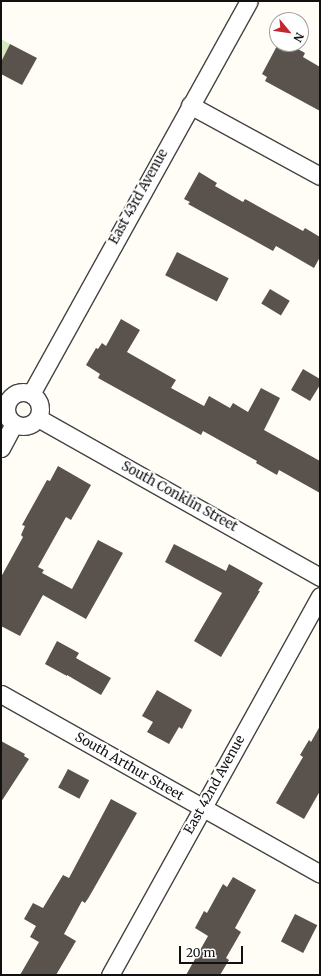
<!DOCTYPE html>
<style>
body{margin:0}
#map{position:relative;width:321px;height:976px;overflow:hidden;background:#fffdf5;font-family:Merriweather,serif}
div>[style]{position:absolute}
.green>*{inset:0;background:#d5ebbd}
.building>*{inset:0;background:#5a524d;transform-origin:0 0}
.roads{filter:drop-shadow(1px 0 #444) drop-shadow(-1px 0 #444) drop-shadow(0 1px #444) drop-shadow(0 -1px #444)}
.street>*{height:17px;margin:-8.5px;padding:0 8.5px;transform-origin:8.5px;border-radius:8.5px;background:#fff}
.street>.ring{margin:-8.5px;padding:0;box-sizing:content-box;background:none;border:17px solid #fff;border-radius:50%}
span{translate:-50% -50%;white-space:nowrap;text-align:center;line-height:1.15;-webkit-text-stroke:4px #fff;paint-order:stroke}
.street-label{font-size:13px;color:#111}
.frame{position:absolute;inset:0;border:2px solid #111;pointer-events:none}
.north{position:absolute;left:269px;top:12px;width:40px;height:40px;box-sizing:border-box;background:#fff;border:1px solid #a0a0a0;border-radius:50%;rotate:119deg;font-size:11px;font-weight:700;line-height:16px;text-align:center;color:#111}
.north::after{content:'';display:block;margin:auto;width:14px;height:18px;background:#c4262e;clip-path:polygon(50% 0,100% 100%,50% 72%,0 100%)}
.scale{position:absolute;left:179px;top:946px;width:64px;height:18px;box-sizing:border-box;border:2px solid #111;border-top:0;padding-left:5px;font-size:12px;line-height:14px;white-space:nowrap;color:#111;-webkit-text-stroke:3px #fff;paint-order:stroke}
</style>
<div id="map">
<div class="green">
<div style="clip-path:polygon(1px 39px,10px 44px,1px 62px)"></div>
</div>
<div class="building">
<div style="clip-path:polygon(10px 44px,37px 58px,22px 85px,1px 74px,1px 62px)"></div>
<div style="clip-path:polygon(278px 44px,289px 44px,305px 53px,303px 57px,320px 67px,320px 111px,265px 81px,267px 77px,262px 74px)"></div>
<div style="clip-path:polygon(199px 172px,217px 183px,215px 186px,243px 202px,245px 199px,303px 231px,305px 228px,320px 237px,320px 257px,314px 268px,276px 246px,273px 251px,188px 204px,190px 202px,184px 199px)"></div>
<div style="left:177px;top:252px;width:58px;height:26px;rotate:27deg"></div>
<div style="left:270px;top:289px;width:23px;height:17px;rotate:31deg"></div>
<div style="clip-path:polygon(121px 319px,140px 330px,127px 352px,176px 380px,171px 388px,204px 406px,209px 396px,230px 408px,233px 403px,248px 412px,261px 388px,280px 398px,264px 430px,320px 461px,320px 493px,279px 470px,277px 475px,256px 463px,257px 461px,203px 431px,201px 435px,98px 378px,100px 374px,86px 365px,96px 348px,98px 349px,102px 343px,106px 346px)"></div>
<div style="clip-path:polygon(303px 369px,320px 379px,320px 385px,310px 401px,291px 390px)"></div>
<div style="clip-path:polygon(58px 466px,91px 485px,71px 520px,66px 517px,38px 567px,44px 570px,42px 573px,72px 589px,98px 540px,123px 553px,86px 619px,43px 595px,20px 636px,1px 626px,1px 577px,23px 537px,21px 535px,25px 526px,22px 525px,47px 480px,50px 481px)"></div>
<div style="clip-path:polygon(174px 544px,226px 571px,229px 564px,263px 583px,258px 591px,260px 591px,221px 657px,194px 641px,222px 593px,165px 562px)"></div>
<div style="clip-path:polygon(57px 641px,79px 653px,76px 658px,111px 678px,101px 695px,67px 675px,67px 676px,45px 664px)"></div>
<div style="clip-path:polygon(157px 690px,192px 710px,182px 729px,179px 727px,169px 744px,147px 732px,153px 722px,142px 716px)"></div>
<div style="clip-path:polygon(320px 726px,320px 791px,304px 819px,276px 803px,303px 757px,300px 755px,309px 740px,311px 742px)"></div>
<div style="clip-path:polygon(1px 741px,25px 754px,24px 756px,29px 759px,1px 802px)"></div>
<div style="left:68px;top:769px;width:24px;height:21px;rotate:28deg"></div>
<div style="clip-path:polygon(111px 799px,137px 813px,89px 897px,85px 903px,82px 901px,64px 934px,76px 941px,56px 975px,20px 975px,39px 942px,30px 937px,36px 926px,24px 919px,33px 903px,43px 908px,63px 875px,69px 878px)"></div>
<div style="clip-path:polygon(233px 877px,256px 890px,235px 928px,241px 932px,226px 958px,229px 960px,220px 975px,186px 975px,208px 936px,195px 928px,204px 911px,207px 913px,223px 884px,227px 887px)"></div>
<div style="left:295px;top:914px;width:25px;height:31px;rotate:27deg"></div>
</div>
<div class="roads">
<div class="street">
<div style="left:190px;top:105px;width:148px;rotate:28.6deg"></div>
<div class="ring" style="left:6px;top:392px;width:17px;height:17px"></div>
<div style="left:31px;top:394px;width:449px;rotate:-61deg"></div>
<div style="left:38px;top:418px;width:324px;rotate:29.4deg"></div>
<div style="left:1px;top:448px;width:27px;rotate:-62deg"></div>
<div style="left:1px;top:694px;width:366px;rotate:29.4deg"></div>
<div style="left:110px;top:975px;width:433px;rotate:-61deg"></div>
</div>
</div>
<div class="street-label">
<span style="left:139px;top:197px;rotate:-61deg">East 43rd Avenue</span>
<span style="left:179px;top:497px;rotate:29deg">South Conklin Street</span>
<span style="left:129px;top:767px;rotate:30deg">South Arthur Street</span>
<span style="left:215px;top:785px;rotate:-61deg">East 42nd Avenue</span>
</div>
<div class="frame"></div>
<div class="north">N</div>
<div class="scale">20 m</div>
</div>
